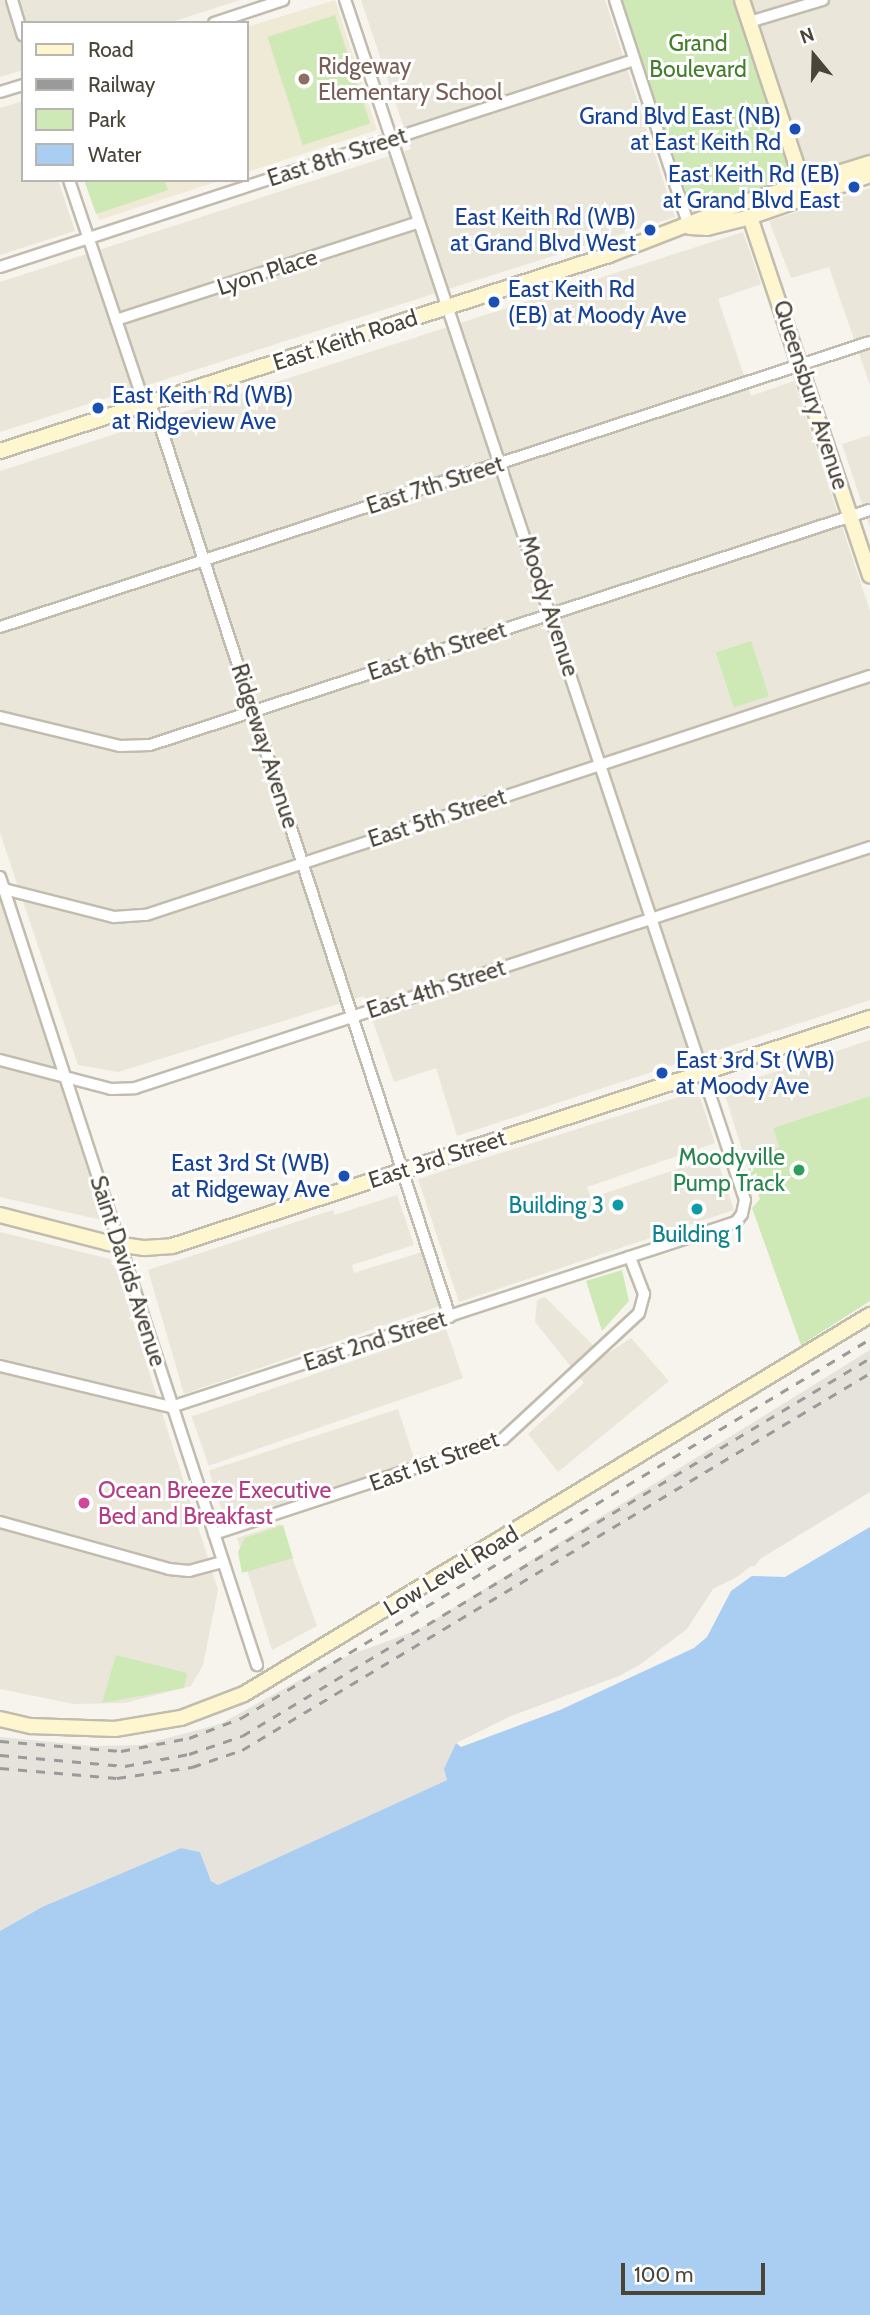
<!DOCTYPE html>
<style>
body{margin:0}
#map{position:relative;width:870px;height:2315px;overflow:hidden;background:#f6f4ec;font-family:Cabin,sans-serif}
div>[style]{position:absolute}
.residential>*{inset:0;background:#eae6da;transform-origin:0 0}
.industrial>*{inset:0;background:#e6e3dd}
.education>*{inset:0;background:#efead6}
.green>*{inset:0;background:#cee9b6;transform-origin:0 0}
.water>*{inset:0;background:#aacef1}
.pier>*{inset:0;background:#f6f4ec}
.roads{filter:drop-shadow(2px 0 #c2bcae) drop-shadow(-2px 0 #c2bcae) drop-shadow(0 2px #c2bcae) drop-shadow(0 -2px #c2bcae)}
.street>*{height:10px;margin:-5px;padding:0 5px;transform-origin:5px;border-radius:5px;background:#fff}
.secondary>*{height:14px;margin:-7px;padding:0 7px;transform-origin:7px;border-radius:7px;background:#fef6ce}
.rail>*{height:2.5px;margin-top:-1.25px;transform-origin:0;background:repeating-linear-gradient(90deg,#9a9a9a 0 9px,transparent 0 18px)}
.dots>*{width:19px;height:19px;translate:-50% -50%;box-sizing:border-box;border:4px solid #fff;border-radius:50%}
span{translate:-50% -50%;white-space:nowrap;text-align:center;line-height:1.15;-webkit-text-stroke:6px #fff;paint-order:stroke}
.park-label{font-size:23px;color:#447e2b}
.education-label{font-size:23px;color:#785e54}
.left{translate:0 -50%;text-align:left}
.transit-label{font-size:23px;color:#164399}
.right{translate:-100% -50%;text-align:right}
.street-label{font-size:23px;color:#4b4539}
.leisure-label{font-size:23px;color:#27864d}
.culture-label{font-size:23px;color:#0d838f}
.hotel-label{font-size:23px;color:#b23c85}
.legend{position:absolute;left:21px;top:21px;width:228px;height:161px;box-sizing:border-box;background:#fff;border:2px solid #b7b5b0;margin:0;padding:9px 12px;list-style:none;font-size:21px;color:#4b4539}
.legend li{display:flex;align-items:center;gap:14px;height:35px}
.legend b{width:35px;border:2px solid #b7b5b0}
.north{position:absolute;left:779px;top:21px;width:70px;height:70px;-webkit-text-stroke:5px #fff;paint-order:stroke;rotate:341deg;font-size:19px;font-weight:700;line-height:28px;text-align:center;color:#4b4539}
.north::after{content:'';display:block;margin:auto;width:24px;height:32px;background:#4b4539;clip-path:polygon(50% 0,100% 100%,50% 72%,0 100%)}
.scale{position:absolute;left:621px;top:2263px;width:144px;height:32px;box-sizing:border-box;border:4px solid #4b4539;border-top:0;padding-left:9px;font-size:21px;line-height:24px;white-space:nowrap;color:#4b4539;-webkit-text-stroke:5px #fff;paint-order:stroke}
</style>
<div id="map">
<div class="residential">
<div style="clip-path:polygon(0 0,240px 0,169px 23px,23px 23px,23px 70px,0 77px)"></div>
<div style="clip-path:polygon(361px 0,605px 0,675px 217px,0 432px,0 282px,411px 149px)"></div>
<div style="clip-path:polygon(751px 0,870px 0,870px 154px,806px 174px)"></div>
<div style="clip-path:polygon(23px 101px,23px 180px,58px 180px,75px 231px,0 255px,0 108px)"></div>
<div style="clip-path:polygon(870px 188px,870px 385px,829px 267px,791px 278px,769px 221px)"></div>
<div style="clip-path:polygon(743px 232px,761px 284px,718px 299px,751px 396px,794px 381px,870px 611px,870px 1000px,457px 1136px,436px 1068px,394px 1082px,364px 996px,118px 1072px,78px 1065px,0 833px,0 471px)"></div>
<div style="clip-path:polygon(870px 435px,870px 528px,842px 444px)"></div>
<div style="clip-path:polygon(0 900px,102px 1214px,102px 1220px,0 1197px)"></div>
<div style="clip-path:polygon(870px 1040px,870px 1096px,773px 1128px,779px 1147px,745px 1159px,723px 1089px)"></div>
<div style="clip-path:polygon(698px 1091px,715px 1143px,587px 1187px,591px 1198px,716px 1156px,734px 1210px,459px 1302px,418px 1179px)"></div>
<div style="clip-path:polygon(397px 1195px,414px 1245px,352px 1265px,354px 1273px,422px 1252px,440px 1306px,184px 1394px,148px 1270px,333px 1210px,335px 1215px)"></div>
<div style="clip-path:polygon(0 1232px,110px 1259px,118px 1273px,218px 1590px,203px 1665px,191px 1686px,125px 1703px,74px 1704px,0 1689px)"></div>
<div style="clip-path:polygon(545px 1297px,604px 1356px,631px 1338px,669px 1381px,558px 1472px,528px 1434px,584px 1383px,535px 1322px,537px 1300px)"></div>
<div style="left:446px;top:1329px;width:52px;height:269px;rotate:71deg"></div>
<div style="left:398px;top:1409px;width:54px;height:199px;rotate:72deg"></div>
<div style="clip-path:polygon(280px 1524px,317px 1626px,272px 1650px,237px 1538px)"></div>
</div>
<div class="industrial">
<div style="clip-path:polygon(870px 1350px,870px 1492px,760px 1559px,753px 1569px,713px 1589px,687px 1629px,621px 1679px,447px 1780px,218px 1885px,211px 1881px,200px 1852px,181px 1848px,42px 1907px,0 1931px,0 1737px,92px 1746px,141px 1745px,220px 1724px,336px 1660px,418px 1630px)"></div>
</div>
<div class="education">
<div style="clip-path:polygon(335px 0,377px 130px,247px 172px,247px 27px)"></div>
<div style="clip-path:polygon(86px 180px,222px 180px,99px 220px)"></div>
</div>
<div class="green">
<div style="clip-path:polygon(622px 0,736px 0,793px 180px,699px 212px,692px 210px)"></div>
<div style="left:335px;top:15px;width:114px;height:71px;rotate:72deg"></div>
<div style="clip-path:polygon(84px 180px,164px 180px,168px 190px,96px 214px)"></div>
<div style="left:751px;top:641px;width:58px;height:37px;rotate:72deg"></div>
<div style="clip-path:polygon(870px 1096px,870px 1301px,801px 1345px,752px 1208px,760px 1199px,745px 1159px,779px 1147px,773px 1128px)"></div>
<div style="clip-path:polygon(622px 1270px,629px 1301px,602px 1331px,586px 1281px)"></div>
<div style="clip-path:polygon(283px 1525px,293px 1558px,242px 1573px,238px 1552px,245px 1538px)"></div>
<div style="clip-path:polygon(116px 1655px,187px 1673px,184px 1688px,102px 1703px)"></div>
</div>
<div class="water">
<div style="clip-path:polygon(870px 1518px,870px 2315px,0 2315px,0 1931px,42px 1907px,181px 1848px,200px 1852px,211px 1881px,218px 1885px,447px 1780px,444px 1769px,456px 1743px,579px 1697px,692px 1640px,718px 1596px,753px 1569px,774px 1571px)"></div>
</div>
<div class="pier">
<div style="clip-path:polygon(870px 1515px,870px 1527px,785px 1577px,752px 1576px,731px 1591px,707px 1637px,694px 1648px,560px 1710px,461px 1747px,456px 1743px,511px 1716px,619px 1676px,690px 1637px,715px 1594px,751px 1566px,779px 1568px)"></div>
</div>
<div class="roads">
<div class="street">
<div style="left:12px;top:0;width:37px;rotate:73deg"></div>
<div style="left:615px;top:0;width:239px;rotate:71.9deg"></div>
<div style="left:749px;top:22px;width:77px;rotate:-16.6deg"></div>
<div style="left:214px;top:23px;width:73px;rotate:-18.4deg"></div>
<div style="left:0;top:92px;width:24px;rotate:-17deg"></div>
<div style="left:69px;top:180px;width:223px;rotate:71.4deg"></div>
<div style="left:140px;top:391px;width:36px;rotate:58deg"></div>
<div style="left:159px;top:422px;width:941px;rotate:71.99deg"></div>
<div style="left:0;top:267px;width:667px;rotate:-18.08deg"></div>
<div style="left:116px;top:320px;width:316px;rotate:-17.9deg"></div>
<div style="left:0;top:627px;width:915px;rotate:-18.14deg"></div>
<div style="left:0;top:717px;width:123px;rotate:13.6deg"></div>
<div style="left:120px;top:746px;width:30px;rotate:-2deg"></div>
<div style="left:150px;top:745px;width:757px;rotate:-18.08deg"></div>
<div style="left:0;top:877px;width:829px;rotate:71.94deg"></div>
<div style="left:0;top:888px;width:118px;rotate:14.3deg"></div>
<div style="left:114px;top:917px;width:32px;rotate:-4deg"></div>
<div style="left:146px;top:915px;width:762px;rotate:-18.27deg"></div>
<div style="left:0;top:1060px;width:115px;rotate:14.6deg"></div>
<div style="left:111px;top:1089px;width:24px;rotate:-2deg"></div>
<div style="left:135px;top:1088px;width:774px;rotate:-18.15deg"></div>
<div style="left:0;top:1366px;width:176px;rotate:13.5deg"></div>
<div style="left:171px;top:1407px;width:595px;rotate:-18.13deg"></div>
<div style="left:736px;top:1222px;width:10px;rotate:-53deg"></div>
<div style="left:742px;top:1214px;width:14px;rotate:-78deg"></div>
<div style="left:745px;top:1200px;width:1265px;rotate:-108.43deg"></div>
<div style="left:0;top:1522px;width:175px;rotate:15.5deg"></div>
<div style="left:169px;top:1569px;width:20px;rotate:6deg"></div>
<div style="left:189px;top:1571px;width:34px;rotate:-15deg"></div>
<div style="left:214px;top:1534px;width:304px;rotate:-18.2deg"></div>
<div style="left:503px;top:1439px;width:185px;rotate:-42.8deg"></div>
<div style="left:639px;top:1313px;width:20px;rotate:-75deg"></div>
<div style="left:644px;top:1294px;width:40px;rotate:-111deg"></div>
</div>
<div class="secondary">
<div style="left:742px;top:0;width:206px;rotate:71.7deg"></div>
<div style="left:750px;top:217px;width:378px;rotate:71.5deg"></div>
<div style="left:690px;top:227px;width:17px;rotate:3deg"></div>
<div style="left:707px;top:228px;width:44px;rotate:-14.3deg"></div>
<div style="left:750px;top:217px;width:127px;rotate:-19.3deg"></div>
<div style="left:0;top:451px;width:640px;rotate:-17.84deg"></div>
<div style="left:609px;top:255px;width:146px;rotate:-21.3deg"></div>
<div style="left:745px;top:202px;width:131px;rotate:-17.3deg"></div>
<div style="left:0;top:1215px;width:112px;rotate:14.5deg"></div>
<div style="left:108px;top:1243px;width:37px;rotate:8deg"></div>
<div style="left:145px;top:1248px;width:27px;rotate:-4deg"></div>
<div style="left:172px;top:1246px;width:734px;rotate:-18.09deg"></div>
<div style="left:0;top:1719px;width:32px;rotate:13deg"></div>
<div style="left:31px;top:1726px;width:84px;rotate:2deg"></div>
<div style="left:115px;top:1729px;width:67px;rotate:-9.5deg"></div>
<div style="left:181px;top:1718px;width:67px;rotate:-20.9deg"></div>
<div style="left:244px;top:1694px;width:732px;rotate:-31.19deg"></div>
</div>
</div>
<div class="rail">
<div style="left:0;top:1741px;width:121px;rotate:4.7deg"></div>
<div style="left:121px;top:1751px;width:69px;rotate:-10.8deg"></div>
<div style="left:189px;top:1738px;width:56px;rotate:-21deg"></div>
<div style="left:241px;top:1718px;width:734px;rotate:-31.07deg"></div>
<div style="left:0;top:1755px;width:125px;rotate:5deg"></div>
<div style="left:125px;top:1766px;width:65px;rotate:-10.6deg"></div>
<div style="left:189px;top:1754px;width:56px;rotate:-18.8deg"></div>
<div style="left:242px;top:1736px;width:733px;rotate:-31.04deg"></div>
<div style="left:0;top:1768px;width:117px;rotate:4.9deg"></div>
<div style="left:117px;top:1778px;width:76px;rotate:-8.3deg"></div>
<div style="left:192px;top:1767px;width:53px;rotate:-18.8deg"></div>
<div style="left:242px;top:1750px;width:732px;rotate:-30.98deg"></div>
</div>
<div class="dots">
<div style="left:304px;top:79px;background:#8d6e63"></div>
<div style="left:795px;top:129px;background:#1a4fb4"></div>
<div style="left:854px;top:187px;background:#1a4fb4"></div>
<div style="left:650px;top:230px;background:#1a4fb4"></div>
<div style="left:494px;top:302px;background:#1a4fb4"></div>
<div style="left:98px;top:408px;background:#1a4fb4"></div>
<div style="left:662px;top:1073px;background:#1a4fb4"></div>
<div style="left:799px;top:1170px;background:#2e9e5b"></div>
<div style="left:344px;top:1176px;background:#1a4fb4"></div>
<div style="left:618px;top:1205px;background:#0f9aa8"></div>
<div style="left:697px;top:1209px;background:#0f9aa8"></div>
<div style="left:84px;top:1503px;background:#d1479c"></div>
</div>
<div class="park-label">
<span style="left:698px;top:56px">Grand<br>Boulevard</span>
</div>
<div class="education-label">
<span class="left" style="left:318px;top:79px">Ridgeway<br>Elementary School</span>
</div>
<div class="transit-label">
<span class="right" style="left:781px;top:129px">Grand Blvd East (NB)<br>at East Keith Rd</span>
<span class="right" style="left:840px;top:187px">East Keith Rd (EB)<br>at Grand Blvd East</span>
<span class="right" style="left:636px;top:230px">East Keith Rd (WB)<br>at Grand Blvd West</span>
<span class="left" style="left:508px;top:302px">East Keith Rd<br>(EB) at Moody Ave</span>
<span class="left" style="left:112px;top:408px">East Keith Rd (WB)<br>at Ridgeview Ave</span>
<span class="left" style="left:676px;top:1073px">East 3rd St (WB)<br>at Moody Ave</span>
<span class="right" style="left:330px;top:1176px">East 3rd St (WB)<br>at Ridgeway Ave</span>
</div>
<div class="street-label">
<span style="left:337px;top:157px;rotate:-18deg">East 8th Street</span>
<span style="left:267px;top:272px;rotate:-18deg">Lyon Place</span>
<span style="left:345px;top:340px;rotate:-18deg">East Keith Road</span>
<span style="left:811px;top:395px;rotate:72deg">Queensbury Avenue</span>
<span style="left:435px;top:485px;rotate:-18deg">East 7th Street</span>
<span style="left:549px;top:606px;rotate:72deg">Moody Avenue</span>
<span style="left:437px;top:651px;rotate:-18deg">East 6th Street</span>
<span style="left:265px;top:746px;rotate:72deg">Ridgeway Avenue</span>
<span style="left:437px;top:818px;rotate:-18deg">East 5th Street</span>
<span style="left:436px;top:989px;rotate:-18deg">East 4th Street</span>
<span style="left:437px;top:1159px;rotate:-18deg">East 3rd Street</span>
<span style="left:128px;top:1271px;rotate:72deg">Saint Davids Avenue</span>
<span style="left:375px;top:1341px;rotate:-18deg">East 2nd Street</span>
<span style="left:434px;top:1461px;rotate:-20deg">East 1st Street</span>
<span style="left:451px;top:1571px;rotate:-31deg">Low Level Road</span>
</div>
<div class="leisure-label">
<span class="right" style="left:785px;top:1170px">Moodyville<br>Pump Track</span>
</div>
<div class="culture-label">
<span class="right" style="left:604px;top:1205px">Building 3</span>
<span style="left:697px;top:1234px">Building 1</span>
</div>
<div class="hotel-label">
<span class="left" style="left:98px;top:1503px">Ocean Breeze Executive<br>Bed and Breakfast</span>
</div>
<ul class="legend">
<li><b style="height:9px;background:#fef6ce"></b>Road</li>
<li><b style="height:9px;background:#9a9a9a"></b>Railway</li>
<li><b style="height:19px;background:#cee9b6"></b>Park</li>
<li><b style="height:19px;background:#aacef1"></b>Water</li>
</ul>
<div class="north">N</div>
<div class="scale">100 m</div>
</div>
